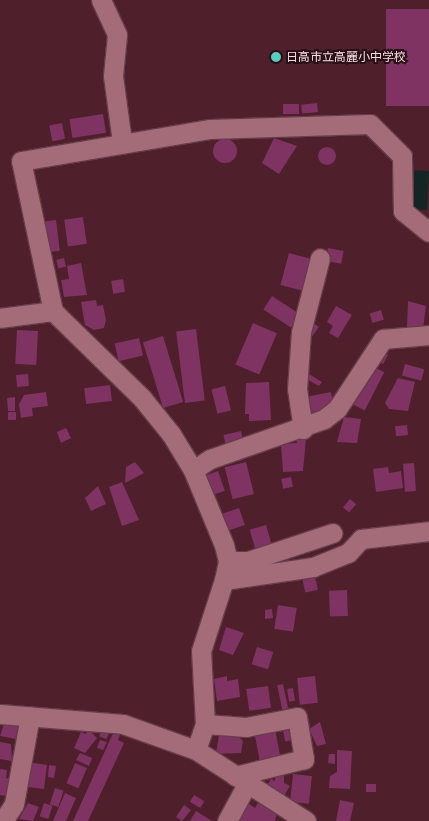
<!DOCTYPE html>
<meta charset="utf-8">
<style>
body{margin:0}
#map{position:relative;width:429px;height:821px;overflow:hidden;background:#4f1f2c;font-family:Commissioner,"Noto Sans JP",sans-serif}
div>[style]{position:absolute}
.water>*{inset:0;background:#142623;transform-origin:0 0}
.building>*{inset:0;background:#7e3363;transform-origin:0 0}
.round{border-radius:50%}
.roads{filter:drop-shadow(1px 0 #673d4a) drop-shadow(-1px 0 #673d4a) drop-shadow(0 1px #673d4a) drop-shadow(0 -1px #673d4a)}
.minor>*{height:19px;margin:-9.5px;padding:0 9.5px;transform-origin:9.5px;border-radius:9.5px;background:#a46c79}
.dots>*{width:14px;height:14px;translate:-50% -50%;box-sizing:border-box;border:2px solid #271117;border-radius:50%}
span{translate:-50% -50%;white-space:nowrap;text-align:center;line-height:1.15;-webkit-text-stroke:4px #271117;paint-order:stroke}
.poi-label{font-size:12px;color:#fcdce2}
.left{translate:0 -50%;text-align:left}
</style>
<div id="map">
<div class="water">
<div style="left:410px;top:170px;width:19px;height:39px;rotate:3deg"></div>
</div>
<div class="building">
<div style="left:429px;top:9px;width:97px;height:43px;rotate:90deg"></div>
<div style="left:317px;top:103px;width:9px;height:16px;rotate:84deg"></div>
<div style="left:299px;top:104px;width:10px;height:16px;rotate:90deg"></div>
<div style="left:103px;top:114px;width:19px;height:34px;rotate:81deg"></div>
<div style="left:62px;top:123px;width:16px;height:13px;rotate:79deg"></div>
<div style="clip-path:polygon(274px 138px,297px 146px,279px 174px,262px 163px)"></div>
<div class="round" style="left:213px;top:139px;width:24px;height:24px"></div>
<div class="round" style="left:318px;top:147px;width:18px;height:18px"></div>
<div style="left:83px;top:217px;width:27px;height:19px;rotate:82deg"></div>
<div style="left:56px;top:220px;width:31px;height:12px;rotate:83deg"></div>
<div style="left:328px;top:248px;width:16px;height:13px;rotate:11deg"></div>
<div style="left:289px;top:253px;width:27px;height:33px;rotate:15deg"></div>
<div style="left:64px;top:258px;width:9px;height:8px;rotate:77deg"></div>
<div style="clip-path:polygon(81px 263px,87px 295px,64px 297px,61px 280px,69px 279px,67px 266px)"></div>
<div style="left:123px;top:279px;width:13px;height:12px;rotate:81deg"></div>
<div style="left:272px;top:296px;width:33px;height:16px;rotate:33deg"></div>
<div style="clip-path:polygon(96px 300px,97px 306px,103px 305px,106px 320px,104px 328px,94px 330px,85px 325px,81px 302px)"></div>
<div style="clip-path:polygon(408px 301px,426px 306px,423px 329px,407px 327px)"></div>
<div style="clip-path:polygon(336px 306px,352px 315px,338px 338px,329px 333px,333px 326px,327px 322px)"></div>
<div style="left:381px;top:310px;width:10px;height:12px;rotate:73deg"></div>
<div style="clip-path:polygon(310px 321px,319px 327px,311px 338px,303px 333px)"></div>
<div style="left:253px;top:323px;width:26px;height:45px;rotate:23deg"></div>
<div style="left:196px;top:329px;width:72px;height:20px;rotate:83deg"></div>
<div style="left:17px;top:330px;width:21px;height:34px;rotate:3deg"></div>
<div style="left:163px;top:336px;width:69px;height:21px;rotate:73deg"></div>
<div style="left:139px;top:338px;width:18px;height:25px;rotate:77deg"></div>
<div style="clip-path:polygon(383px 351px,388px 355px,383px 364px,377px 360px)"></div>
<div style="left:405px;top:364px;width:20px;height:12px;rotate:15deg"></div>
<div style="left:370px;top:365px;width:16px;height:43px;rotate:27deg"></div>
<div style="clip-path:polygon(304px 371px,322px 382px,319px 386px,301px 376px)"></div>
<div style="left:28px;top:374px;width:12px;height:12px;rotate:85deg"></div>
<div style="clip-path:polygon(398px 378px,415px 382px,408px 411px,389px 409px,385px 403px)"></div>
<div style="clip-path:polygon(269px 382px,271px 420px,249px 421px,249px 414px,245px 414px,246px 383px)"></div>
<div style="left:110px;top:385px;width:16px;height:26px;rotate:83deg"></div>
<div style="left:225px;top:386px;width:25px;height:14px;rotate:76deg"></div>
<div style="clip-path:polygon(46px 392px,48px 406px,32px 408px,33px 416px,21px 418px,19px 404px,24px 395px)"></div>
<div style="left:331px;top:392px;width:16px;height:25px;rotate:79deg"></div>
<div style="clip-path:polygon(15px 397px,15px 411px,8px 411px,7px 398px)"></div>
<div style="left:16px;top:412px;width:8px;height:8px;rotate:90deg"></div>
<div style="clip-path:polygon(344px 417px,361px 419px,357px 443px,337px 442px)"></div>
<div style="left:407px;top:425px;width:10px;height:12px;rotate:84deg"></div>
<div style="clip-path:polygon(66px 428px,71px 438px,61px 443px,57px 432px)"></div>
<div style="left:241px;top:431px;width:13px;height:18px;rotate:77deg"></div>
<div style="clip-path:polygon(296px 438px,306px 438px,303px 471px,283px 472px,281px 444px,297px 443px)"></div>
<div style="clip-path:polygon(135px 462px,144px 473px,125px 483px,126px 467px)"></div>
<div style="left:246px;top:462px;width:33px;height:22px;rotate:76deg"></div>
<div style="left:414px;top:463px;width:28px;height:11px;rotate:86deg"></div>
<div style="clip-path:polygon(388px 467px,389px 473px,401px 471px,403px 488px,376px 492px,373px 469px)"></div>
<div style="left:218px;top:471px;width:21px;height:12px;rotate:71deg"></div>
<div style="left:291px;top:477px;width:10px;height:10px;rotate:79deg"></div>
<div style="clip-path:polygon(122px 482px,139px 520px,122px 526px,109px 487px)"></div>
<div style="clip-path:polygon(98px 486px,106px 504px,91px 511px,85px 498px)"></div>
<div style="left:350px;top:499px;width:8px;height:11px;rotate:40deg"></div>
<div style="left:239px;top:508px;width:18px;height:17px;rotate:71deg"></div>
<div style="left:266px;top:525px;width:22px;height:17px;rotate:74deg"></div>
<div style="left:315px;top:576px;width:14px;height:13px;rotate:78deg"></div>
<div style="left:347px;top:590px;width:26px;height:18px;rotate:88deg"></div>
<div style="left:278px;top:605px;width:19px;height:24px;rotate:9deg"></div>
<div style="clip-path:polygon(272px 609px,273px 618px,265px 619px,265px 610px)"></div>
<div style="clip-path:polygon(226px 627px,244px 633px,233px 655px,219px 650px)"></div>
<div style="left:257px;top:647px;width:17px;height:18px;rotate:17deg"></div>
<div style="clip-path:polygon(227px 676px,227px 681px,238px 679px,240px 697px,217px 701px,214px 679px)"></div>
<div style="left:315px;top:676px;width:27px;height:18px;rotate:84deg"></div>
<div style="left:283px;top:684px;width:25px;height:6px;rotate:78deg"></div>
<div style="left:268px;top:686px;width:22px;height:22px;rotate:82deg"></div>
<div style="left:293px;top:688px;width:13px;height:6px;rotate:81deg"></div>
<div style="clip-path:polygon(5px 721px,19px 723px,16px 739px,0 736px)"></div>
<div style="clip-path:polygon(320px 722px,326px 744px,317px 746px,309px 729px)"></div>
<div style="left:103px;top:727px;width:8px;height:10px;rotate:23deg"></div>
<div style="clip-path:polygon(88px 729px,97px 738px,85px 753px,74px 748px,81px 732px,86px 734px)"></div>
<div style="clip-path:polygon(115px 729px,121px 732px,118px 740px,124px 743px,88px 821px,73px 821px)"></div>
<div style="left:275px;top:729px;width:32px;height:21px;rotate:79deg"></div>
<div style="left:292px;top:729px;width:11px;height:9px;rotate:80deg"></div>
<div style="clip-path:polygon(219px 734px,238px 736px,243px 741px,241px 753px,216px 754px)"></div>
<div style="clip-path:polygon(100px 740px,107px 742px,103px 750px,97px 748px)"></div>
<div style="clip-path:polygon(0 742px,11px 744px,12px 761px,0 759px)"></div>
<div style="clip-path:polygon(337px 750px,352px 751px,350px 789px,329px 788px,330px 776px,337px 772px)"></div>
<div style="clip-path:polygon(80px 753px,92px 758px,89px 766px,76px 760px)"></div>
<div style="clip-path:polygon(329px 754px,335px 754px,335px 764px,328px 763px)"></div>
<div style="clip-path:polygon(27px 762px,47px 765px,44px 789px,28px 787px)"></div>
<div style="left:75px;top:763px;width:13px;height:22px;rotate:23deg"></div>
<div style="clip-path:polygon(49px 765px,56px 766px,54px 778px,48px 777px)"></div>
<div style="clip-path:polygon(0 769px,7px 770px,6px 778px,10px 779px,7px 796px,0 795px)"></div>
<div style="clip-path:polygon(275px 772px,284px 772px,284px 783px,290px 786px,282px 799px,265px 789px,271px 779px,275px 781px)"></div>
<div style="left:293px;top:774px;width:19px;height:28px;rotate:6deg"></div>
<div style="left:366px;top:784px;width:10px;height:8px"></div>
<div style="left:55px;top:788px;width:9px;height:17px;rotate:18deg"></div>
<div style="clip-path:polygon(65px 793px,76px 798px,66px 821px,53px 821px)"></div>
<div style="left:194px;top:795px;width:12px;height:8px;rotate:31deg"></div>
<div style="clip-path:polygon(340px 800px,354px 803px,350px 821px,336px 821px)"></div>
<div style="clip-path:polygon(259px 801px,277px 812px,275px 821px,239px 821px,248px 803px,255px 808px)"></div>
<div style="clip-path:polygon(28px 803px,39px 807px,33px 821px,19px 819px)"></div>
<div style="left:44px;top:803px;width:9px;height:14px;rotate:18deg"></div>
<div style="clip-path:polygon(184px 805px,191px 810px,182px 821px,176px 817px)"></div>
<div style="clip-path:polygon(196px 811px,212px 821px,190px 821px)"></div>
</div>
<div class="roads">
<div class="minor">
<div style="left:101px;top:0;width:38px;rotate:65deg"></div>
<div style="left:117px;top:35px;width:41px;rotate:95.6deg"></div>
<div style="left:113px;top:76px;width:67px;rotate:82.2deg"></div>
<div style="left:0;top:318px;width:53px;rotate:-7.5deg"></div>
<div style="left:303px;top:429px;width:40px;rotate:-98.5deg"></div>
<div style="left:297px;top:389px;width:57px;rotate:-86deg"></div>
<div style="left:301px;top:332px;width:76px;rotate:-75.6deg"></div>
<div style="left:193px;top:470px;width:20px;rotate:-33deg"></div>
<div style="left:210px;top:459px;width:121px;rotate:-19.3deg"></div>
<div style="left:324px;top:419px;width:16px;rotate:-38deg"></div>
<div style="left:337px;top:409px;width:84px;rotate:-56.7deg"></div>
<div style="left:383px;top:339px;width:46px;rotate:-5deg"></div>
<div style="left:228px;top:561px;width:20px"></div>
<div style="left:248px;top:561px;width:89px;rotate:-18.4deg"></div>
<div style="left:224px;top:580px;width:90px;rotate:-8.3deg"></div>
<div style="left:313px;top:567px;width:38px;rotate:-22deg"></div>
<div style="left:348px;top:553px;width:19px;rotate:-47deg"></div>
<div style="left:361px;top:539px;width:68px;rotate:-6.7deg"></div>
<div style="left:0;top:714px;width:123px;rotate:4.6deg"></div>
<div style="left:123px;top:724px;width:77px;rotate:19.6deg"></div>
<div style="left:196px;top:750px;width:131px;rotate:32.8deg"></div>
<div style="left:205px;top:724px;width:41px;rotate:4.2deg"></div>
<div style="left:246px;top:727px;width:52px;rotate:-11.1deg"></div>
<div style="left:297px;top:717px;width:43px;rotate:80.5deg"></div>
<div style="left:304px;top:759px;width:71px;rotate:166.2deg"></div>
<div style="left:196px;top:750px;width:28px;rotate:-71deg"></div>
<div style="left:205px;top:724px;width:73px;rotate:-93.1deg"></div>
<div style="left:201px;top:651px;width:75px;rotate:-72.1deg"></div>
<div style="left:224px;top:580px;width:19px;rotate:-78deg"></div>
<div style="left:228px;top:561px;width:16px;rotate:-104deg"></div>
<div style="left:224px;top:545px;width:81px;rotate:-112.5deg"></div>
<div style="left:193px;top:470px;width:42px;rotate:-121.4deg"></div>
<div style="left:171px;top:434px;width:46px;rotate:-128.9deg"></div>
<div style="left:142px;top:398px;width:124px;rotate:-135.7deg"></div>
<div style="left:53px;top:311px;width:153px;rotate:-102deg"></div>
<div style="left:21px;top:161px;width:192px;rotate:-9.6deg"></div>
<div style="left:210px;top:129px;width:160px;rotate:-1.8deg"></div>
<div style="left:370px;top:124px;width:45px;rotate:45deg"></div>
<div style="left:402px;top:156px;width:55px;rotate:89deg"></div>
<div style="left:403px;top:211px;width:33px;rotate:39deg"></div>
<div style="left:3px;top:821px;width:20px;rotate:-57deg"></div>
<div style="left:14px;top:804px;width:89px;rotate:-79.7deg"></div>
<div style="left:227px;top:821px;width:42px;rotate:-61.6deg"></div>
</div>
</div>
<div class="dots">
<div style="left:276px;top:57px;background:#58cec0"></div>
</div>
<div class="poi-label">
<span class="left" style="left:286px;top:57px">日高市立高麗小中学校</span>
</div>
</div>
